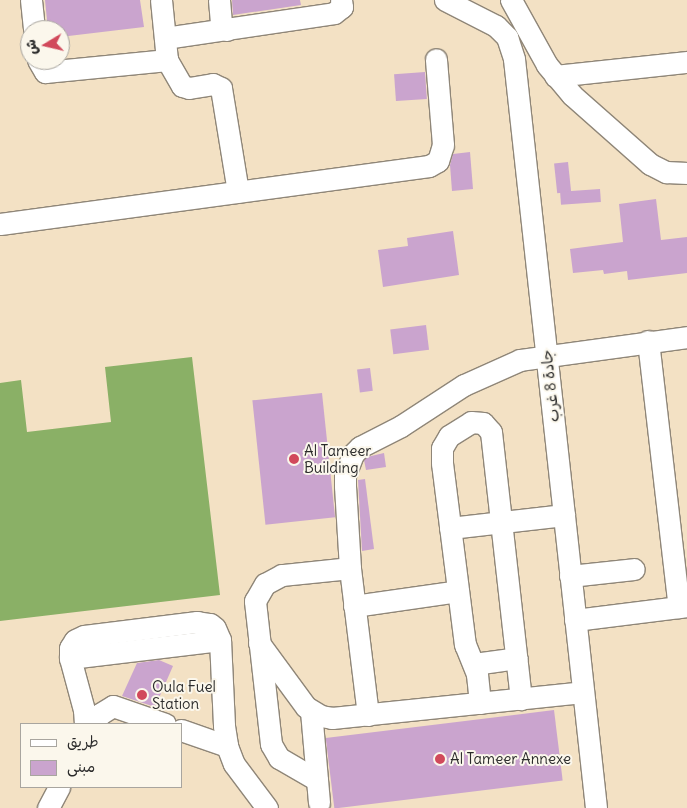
<!DOCTYPE html>
<meta charset="utf-8">
<style>
body{margin:0}
#map{position:relative;width:687px;height:808px;overflow:hidden;background:#f3e1c4;font-family:Delius,"Playpen Sans Arabic",sans-serif}
div>[style]{position:absolute}
.forest>*{inset:0;background:#8ab066}
.building>*{inset:0;background:#caa4ce;transform-origin:0 0}
.roads{filter:drop-shadow(1px 0 #8f8678) drop-shadow(-1px 0 #8f8678) drop-shadow(0 1px #8f8678) drop-shadow(0 -1px #8f8678)}
.minor>*{height:21px;margin:-10.5px;padding:0 10.5px;transform-origin:10.5px;border-radius:10.5px;background:#fff}
.dots>*{width:14px;height:14px;translate:-50% -50%;box-sizing:border-box;border:2px solid #fbf7ec;border-radius:50%}
span{translate:-50% -50%;white-space:nowrap;text-align:center;line-height:1.15;-webkit-text-stroke:4px #fbf7ec;paint-order:stroke}
.street-label{font-size:15px;color:#2b2b2b}
.poi-label{font-size:15px;color:#2b2b2b}
.left{translate:0 -50%;text-align:left}
.legend{position:absolute;left:20px;top:723px;width:162px;height:65px;box-sizing:border-box;background:#fbf7ec;border:1px solid #a8a59f;margin:0;padding:6px 9px;list-style:none;font-size:15px;color:#2b2b2b}
.legend li{display:flex;align-items:center;gap:10px;height:25px}
.legend b{width:25px;border:1px solid #a8a59f}
.north{position:absolute;left:20px;top:20px;width:50px;height:50px;box-sizing:border-box;background:#fbf7ec;border:1px solid #a8a59f;border-radius:50%;rotate:261deg;font-size:14px;font-weight:700;line-height:20px;text-align:center;color:#2b2b2b}
.north::after{content:'';display:block;margin:auto;width:18px;height:22px;background:#d1495b;clip-path:polygon(50% 0,100% 100%,50% 72%,0 100%)}
</style>
<div id="map">
<div class="forest">
<div style="clip-path:polygon(192px 357px,220px 595px,0 621px,0 383px,21px 380px,27px 432px,111px 422px,105px 367px)"></div>
</div>
<div class="building">
<div style="clip-path:polygon(45px 0,140px 0,144px 27px,60px 37px,60px 30px,48px 30px)"></div>
<div style="clip-path:polygon(232px 0,300px 0,301px 5px,233px 15px)"></div>
<div style="left:425px;top:72px;width:27px;height:31px;rotate:86deg"></div>
<div style="clip-path:polygon(470px 152px,473px 189px,452px 191px,450px 165px,453px 154px)"></div>
<div style="left:568px;top:162px;width:30px;height:14px;rotate:84deg"></div>
<div style="left:600px;top:189px;width:13px;height:40px;rotate:86deg"></div>
<div style="clip-path:polygon(656px 199px,661px 240px,687px 237px,687px 273px,628px 280px,627px 271px,604px 274px,603px 270px,573px 273px,570px 249px,623px 242px,619px 204px)"></div>
<div style="clip-path:polygon(453px 231px,459px 275px,383px 287px,378px 250px,408px 246px,407px 238px)"></div>
<div style="left:426px;top:325px;width:25px;height:36px;rotate:83deg"></div>
<div style="left:370px;top:368px;width:23px;height:13px;rotate:83deg"></div>
<div style="left:322px;top:393px;width:125px;height:70px;rotate:84deg"></div>
<div style="clip-path:polygon(384px 453px,386px 467px,366px 470px,364px 460px,367px 457px)"></div>
<div style="clip-path:polygon(365px 479px,374px 549px,362px 551px,358px 480px)"></div>
<div style="clip-path:polygon(159px 660px,173px 666px,155px 707px,122px 696px,137px 663px)"></div>
<div style="left:554px;top:710px;width:71px;height:230px;rotate:83deg"></div>
</div>
<div class="roads">
<div class="minor">
<div style="left:31px;top:0;width:30px;rotate:84deg"></div>
<div style="left:219px;top:0;width:22px;rotate:85deg"></div>
<div style="left:221px;top:22px;width:10px;rotate:53deg"></div>
<div style="left:445px;top:0;width:57px;rotate:27deg"></div>
<div style="left:496px;top:26px;width:16px;rotate:45deg"></div>
<div style="left:507px;top:37px;width:23px;rotate:72deg"></div>
<div style="left:514px;top:59px;width:753px;rotate:83.75deg"></div>
<div style="left:511px;top:0;width:74px;rotate:61deg"></div>
<div style="left:547px;top:65px;width:39px;rotate:50deg"></div>
<div style="left:572px;top:95px;width:104px;rotate:41.5deg"></div>
<div style="left:650px;top:164px;width:18px;rotate:27deg"></div>
<div style="left:666px;top:172px;width:21px;rotate:3deg"></div>
<div style="left:165px;top:38px;width:171px;rotate:-8.4deg"></div>
<div style="left:334px;top:13px;width:10px;rotate:-37deg"></div>
<div style="left:342px;top:7px;width:7px;rotate:-98deg"></div>
<div style="left:38px;top:60px;width:14px;rotate:60deg"></div>
<div style="left:45px;top:72px;width:123px;rotate:-5.6deg"></div>
<div style="left:167px;top:60px;width:60px;rotate:-95.7deg"></div>
<div style="left:167px;top:60px;width:30px;rotate:60deg"></div>
<div style="left:182px;top:86px;width:7px;rotate:16deg"></div>
<div style="left:189px;top:88px;width:24px;rotate:-9deg"></div>
<div style="left:213px;top:84px;width:9px;rotate:27deg"></div>
<div style="left:221px;top:88px;width:105px;rotate:80.7deg"></div>
<div style="left:555px;top:76px;width:133px;rotate:-6.1deg"></div>
<div style="left:0;top:224px;width:433px;rotate:-7.7deg"></div>
<div style="left:429px;top:166px;width:10px;rotate:-29deg"></div>
<div style="left:438px;top:161px;width:17px;rotate:-73deg"></div>
<div style="left:443px;top:145px;width:86px;rotate:-94.7deg"></div>
<div style="left:648px;top:341px;width:268px;rotate:83.4deg"></div>
<div style="left:450px;top:528px;width:115px;rotate:-6.5deg"></div>
<div style="left:570px;top:576px;width:64px;rotate:-6.2deg"></div>
<div style="left:354px;top:606px;width:105px;rotate:-8.2deg"></div>
<div style="left:575px;top:620px;width:113px;rotate:-7.1deg"></div>
<div style="left:259px;top:643px;width:79px;rotate:53.7deg"></div>
<div style="left:306px;top:707px;width:17px;rotate:31deg"></div>
<div style="left:321px;top:716px;width:11px;rotate:10deg"></div>
<div style="left:332px;top:718px;width:252px;rotate:-5.9deg"></div>
<div style="left:70px;top:658px;width:151px;rotate:-6.8deg"></div>
<div style="left:474px;top:664px;width:43px;rotate:-7.9deg"></div>
<div style="left:480px;top:703px;width:29px;rotate:-96deg"></div>
<div style="left:477px;top:674px;width:31px;rotate:-112deg"></div>
<div style="left:465px;top:645px;width:183px;rotate:-97.2deg"></div>
<div style="left:442px;top:463px;width:15px;rotate:-90deg"></div>
<div style="left:442px;top:448px;width:14px;rotate:-60deg"></div>
<div style="left:449px;top:436px;width:26px;rotate:-32deg"></div>
<div style="left:471px;top:422px;width:12px;rotate:5deg"></div>
<div style="left:483px;top:423px;width:12px;rotate:48deg"></div>
<div style="left:491px;top:432px;width:269px;rotate:83.6deg"></div>
<div style="left:311px;top:711px;width:92px;rotate:85deg"></div>
<div style="left:368px;top:715px;width:148px;rotate:-97deg"></div>
<div style="left:350px;top:568px;width:82px;rotate:-93.5deg"></div>
<div style="left:345px;top:486px;width:11px;rotate:-90deg"></div>
<div style="left:345px;top:475px;width:22px;rotate:-69deg"></div>
<div style="left:353px;top:454px;width:10px;rotate:-45deg"></div>
<div style="left:360px;top:447px;width:46px;rotate:-27.1deg"></div>
<div style="left:401px;top:426px;width:75px;rotate:-33.1deg"></div>
<div style="left:464px;top:385px;width:61px;rotate:-24.1deg"></div>
<div style="left:520px;top:360px;width:169px;rotate:-7.8deg"></div>
<div style="left:85px;top:724px;width:14px;rotate:-94deg"></div>
<div style="left:84px;top:710px;width:54px;rotate:-105.1deg"></div>
<div style="left:70px;top:658px;width:10px;rotate:-90deg"></div>
<div style="left:70px;top:648px;width:9px;rotate:-58deg"></div>
<div style="left:75px;top:640px;width:10px;rotate:-24deg"></div>
<div style="left:84px;top:636px;width:114px;rotate:-7.1deg"></div>
<div style="left:197px;top:622px;width:13px;rotate:9deg"></div>
<div style="left:210px;top:624px;width:6px;rotate:39deg"></div>
<div style="left:215px;top:628px;width:13px;rotate:67deg"></div>
<div style="left:220px;top:640px;width:86px;rotate:87.3deg"></div>
<div style="left:224px;top:726px;width:20px;rotate:81deg"></div>
<div style="left:227px;top:746px;width:19px;rotate:69deg"></div>
<div style="left:234px;top:764px;width:55px;rotate:53.1deg"></div>
<div style="left:92px;top:724px;width:13px;rotate:-51deg"></div>
<div style="left:100px;top:714px;width:15px;rotate:-32deg"></div>
<div style="left:113px;top:706px;width:55px;rotate:19.1deg"></div>
<div style="left:181px;top:730px;width:49px;rotate:19.2deg"></div>
<div style="left:317px;top:780px;width:44px;rotate:-149.9deg"></div>
<div style="left:279px;top:758px;width:16px;rotate:-120deg"></div>
<div style="left:271px;top:744px;width:144px;rotate:-96.4deg"></div>
<div style="left:255px;top:601px;width:20px;rotate:-60deg"></div>
<div style="left:265px;top:584px;width:19px;rotate:-28deg"></div>
<div style="left:282px;top:575px;width:68px;rotate:-5.9deg"></div>
<div style="left:48px;top:808px;width:24px;rotate:-62deg"></div>
</div>
</div>
<div class="dots">
<div style="left:294px;top:459px;background:#d1495b"></div>
<div style="left:142px;top:695px;background:#d1495b"></div>
<div style="left:440px;top:759px;background:#d1495b"></div>
</div>
<div class="street-label">
<span style="left:550px;top:386px;rotate:-96deg">جادة 8 غرب</span>
</div>
<div class="poi-label">
<span class="left" style="left:304px;top:459px">Al Tameer<br>Building</span>
<span class="left" style="left:152px;top:695px">Oula Fuel<br>Station</span>
<span class="left" style="left:450px;top:759px">Al Tameer Annexe</span>
</div>
<ul class="legend">
<li><b style="height:6px;background:#fff"></b>طريق</li>
<li><b style="height:14px;background:#caa4ce"></b>مبنى</li>
</ul>
<div class="north">ش</div>
</div>
